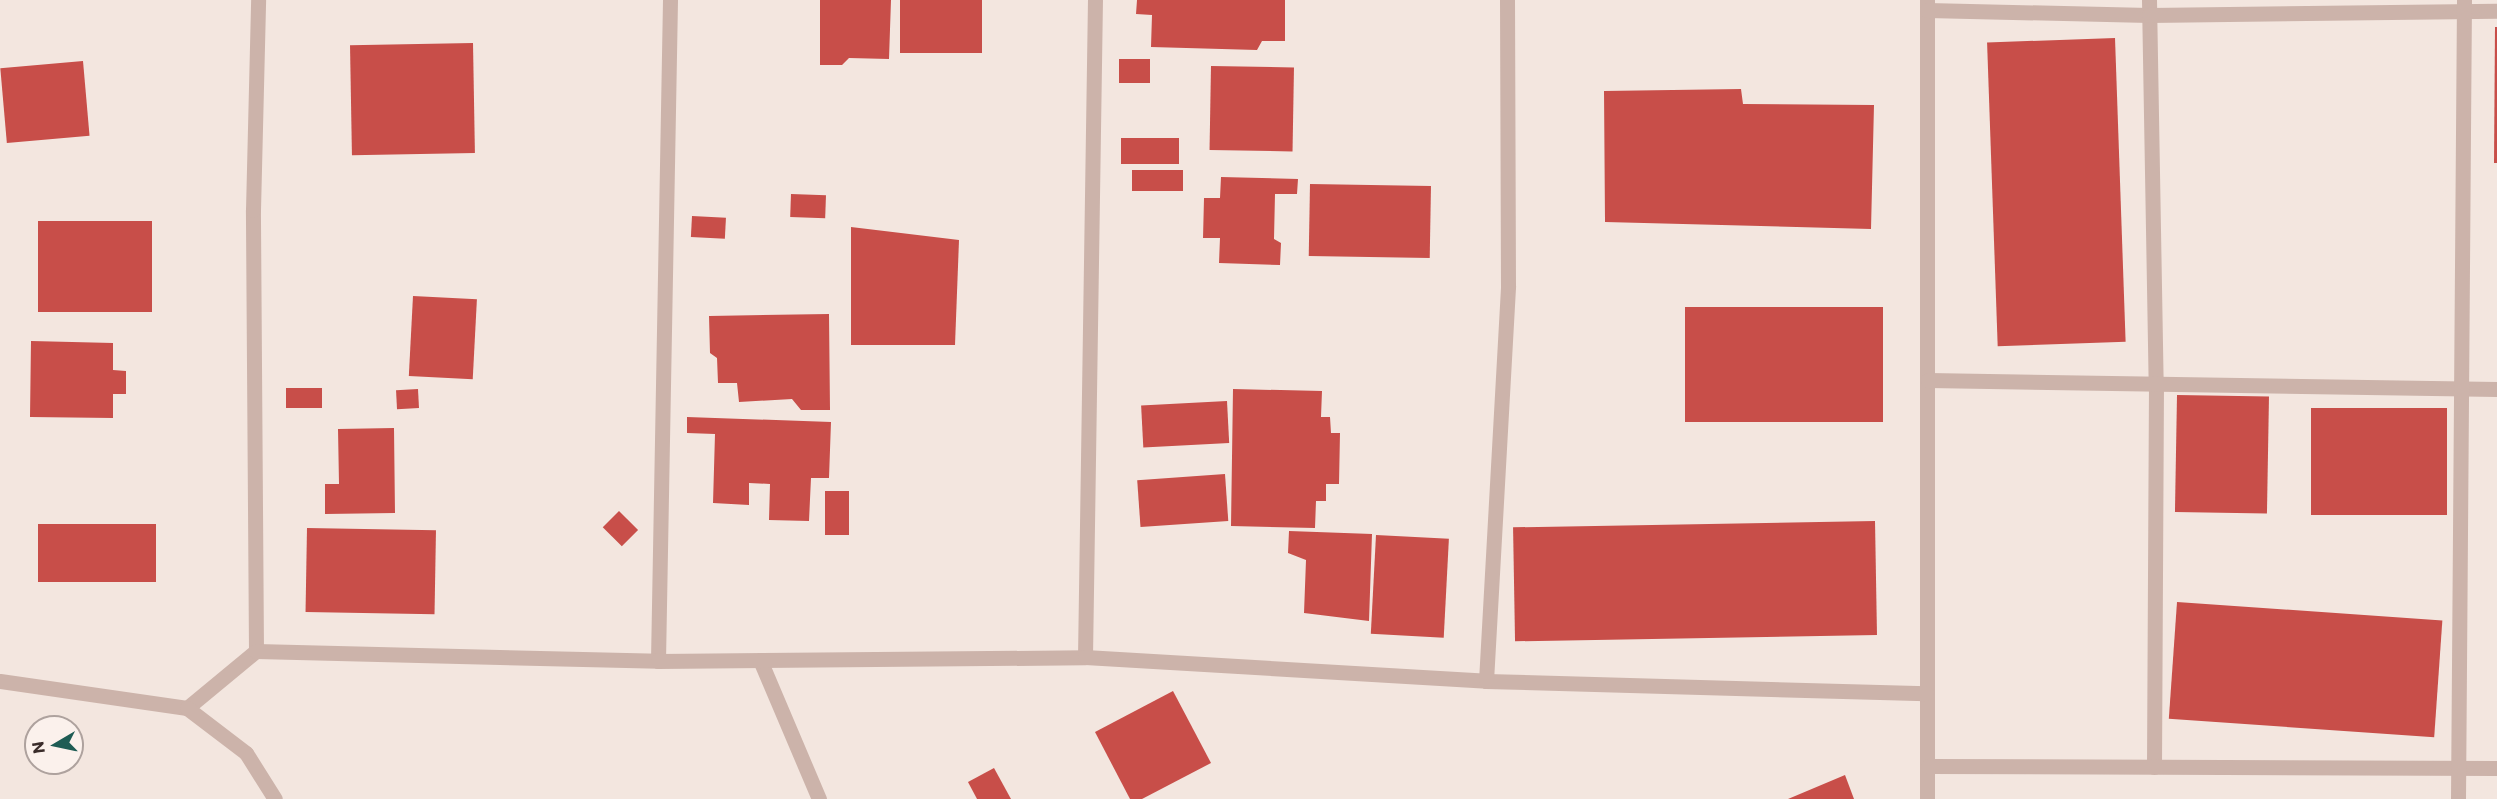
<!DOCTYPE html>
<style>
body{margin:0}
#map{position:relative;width:2497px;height:799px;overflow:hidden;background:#f3e6df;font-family:Commissioner,sans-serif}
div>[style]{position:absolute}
.building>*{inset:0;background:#c84e49;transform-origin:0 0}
.service>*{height:15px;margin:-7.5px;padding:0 7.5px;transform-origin:7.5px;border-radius:7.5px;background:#ccb3aa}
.minor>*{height:15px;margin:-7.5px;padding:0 7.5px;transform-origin:7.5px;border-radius:7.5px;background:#ccb3aa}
span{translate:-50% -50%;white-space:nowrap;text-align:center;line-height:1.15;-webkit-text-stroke:6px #fbf1ec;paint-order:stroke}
.north{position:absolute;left:24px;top:715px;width:60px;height:60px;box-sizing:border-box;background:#fbf1ec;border:2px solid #aea29e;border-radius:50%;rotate:261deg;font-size:16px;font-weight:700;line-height:24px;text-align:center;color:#3a2c2a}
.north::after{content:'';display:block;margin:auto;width:21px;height:27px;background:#1e5c54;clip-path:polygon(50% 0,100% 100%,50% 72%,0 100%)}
</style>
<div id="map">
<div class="building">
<div style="clip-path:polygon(820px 0,891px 0,889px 59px,849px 58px,842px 65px,820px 65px)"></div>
<div style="left:900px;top:0;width:82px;height:53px"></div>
<div style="clip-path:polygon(1137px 0,1285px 0,1285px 41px,1262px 41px,1257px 50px,1151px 47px,1152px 15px,1136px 14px)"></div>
<div style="clip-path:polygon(2495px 27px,2497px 27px,2497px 163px,2494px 163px)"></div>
<div style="left:2115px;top:38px;width:304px;height:128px;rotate:88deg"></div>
<div style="left:473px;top:43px;width:110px;height:123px;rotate:89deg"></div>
<div style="left:1150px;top:59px;width:24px;height:31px;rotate:90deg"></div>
<div style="left:83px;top:61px;width:75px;height:83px;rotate:85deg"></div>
<div style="left:1211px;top:66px;width:83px;height:84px;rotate:1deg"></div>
<div style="clip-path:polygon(1741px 89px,1743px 104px,1874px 105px,1871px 229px,1605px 222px,1604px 91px)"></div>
<div style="left:1121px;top:138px;width:58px;height:26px"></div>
<div style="left:1132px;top:170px;width:51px;height:21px"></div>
<div style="clip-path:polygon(1221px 177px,1298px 179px,1297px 194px,1275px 194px,1274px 239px,1281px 243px,1280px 265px,1219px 263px,1220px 238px,1203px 238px,1204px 198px,1220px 198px)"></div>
<div style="left:1310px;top:184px;width:121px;height:72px;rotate:1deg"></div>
<div style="left:791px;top:194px;width:35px;height:23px;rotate:2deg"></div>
<div style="left:692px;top:216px;width:34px;height:21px;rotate:3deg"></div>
<div style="left:38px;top:221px;width:114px;height:91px"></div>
<div style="clip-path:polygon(851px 227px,959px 240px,955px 345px,851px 345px)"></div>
<div style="left:413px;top:296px;width:64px;height:80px;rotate:3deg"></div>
<div style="left:1685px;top:307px;width:198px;height:115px"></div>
<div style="clip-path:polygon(829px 314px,830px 410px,801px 410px,792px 399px,739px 402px,737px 383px,718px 383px,717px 358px,710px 353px,709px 316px)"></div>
<div style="clip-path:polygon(31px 341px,113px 343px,113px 370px,126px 371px,126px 394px,113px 394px,113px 418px,30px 417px)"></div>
<div style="left:322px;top:388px;width:20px;height:36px;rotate:90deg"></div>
<div style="left:418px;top:389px;width:19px;height:22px;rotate:87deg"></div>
<div style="clip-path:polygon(1233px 389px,1322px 391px,1321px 417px,1330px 417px,1331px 433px,1340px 433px,1339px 484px,1326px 484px,1326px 501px,1316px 501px,1315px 528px,1231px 526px)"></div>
<div style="left:2177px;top:395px;width:92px;height:117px;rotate:1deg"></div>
<div style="left:1227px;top:401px;width:42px;height:86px;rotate:87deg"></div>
<div style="left:2311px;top:408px;width:136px;height:107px"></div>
<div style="clip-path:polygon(687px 417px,831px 422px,829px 478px,811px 478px,809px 521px,769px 520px,770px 484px,749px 483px,749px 505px,713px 503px,715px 434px,687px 433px)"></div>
<div style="clip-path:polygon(394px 428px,395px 513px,325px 514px,325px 484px,339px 484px,338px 429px)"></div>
<div style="left:1225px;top:474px;width:47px;height:88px;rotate:86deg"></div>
<div style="left:825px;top:491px;width:24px;height:44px"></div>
<div style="left:619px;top:511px;width:27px;height:23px;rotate:45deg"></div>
<div style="left:1875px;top:521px;width:114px;height:362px;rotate:89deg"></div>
<div style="left:38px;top:524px;width:118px;height:58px"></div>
<div style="left:307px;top:528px;width:129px;height:84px;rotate:1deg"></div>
<div style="clip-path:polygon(1289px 531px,1372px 534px,1369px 621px,1304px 613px,1306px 560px,1288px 553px)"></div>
<div style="left:1376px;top:535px;width:73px;height:99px;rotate:3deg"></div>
<div style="left:2177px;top:602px;width:266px;height:117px;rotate:4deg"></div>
<div style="clip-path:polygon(1173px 691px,1211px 763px,1142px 799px,1130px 799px,1095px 732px)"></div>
<div style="clip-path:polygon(994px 768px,1011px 799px,977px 799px,968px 782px)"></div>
<div style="clip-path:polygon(1845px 775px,1854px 799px,1788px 799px)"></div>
</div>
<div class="service">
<div style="left:760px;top:660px;width:151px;rotate:67deg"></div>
</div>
<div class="minor">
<div style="left:1927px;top:0;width:799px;rotate:90deg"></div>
<div style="left:2149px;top:0;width:384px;rotate:89deg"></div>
<div style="left:2156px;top:384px;width:383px;rotate:90.3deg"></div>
<div style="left:1927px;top:10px;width:222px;rotate:1.3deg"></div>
<div style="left:2149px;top:15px;width:348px;rotate:-0.7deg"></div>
<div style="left:1928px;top:380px;width:569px;rotate:0.91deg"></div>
<div style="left:256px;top:651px;width:441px;rotate:-90.4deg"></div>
<div style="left:253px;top:210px;width:210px;rotate:-88.6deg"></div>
<div style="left:1085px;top:657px;width:657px;rotate:-89.13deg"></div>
<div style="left:658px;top:661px;width:661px;rotate:-88.96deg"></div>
<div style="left:0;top:681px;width:189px;rotate:8.2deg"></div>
<div style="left:187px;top:708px;width:89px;rotate:-39.6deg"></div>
<div style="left:256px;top:651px;width:402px;rotate:1.4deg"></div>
<div style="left:658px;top:661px;width:427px;rotate:-0.5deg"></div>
<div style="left:1085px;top:657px;width:402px;rotate:3.4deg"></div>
<div style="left:1486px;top:681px;width:440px;rotate:1.6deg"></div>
<div style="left:1486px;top:681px;width:396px;rotate:-86.8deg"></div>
<div style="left:1508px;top:286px;width:286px;rotate:-90.2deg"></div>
<div style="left:187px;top:708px;width:74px;rotate:37.3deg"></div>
<div style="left:246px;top:753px;width:54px;rotate:57.8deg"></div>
<div style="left:1928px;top:766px;width:569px;rotate:0.2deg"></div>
<div style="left:2458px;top:799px;width:799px;rotate:-89.57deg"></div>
</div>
<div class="north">N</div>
</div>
